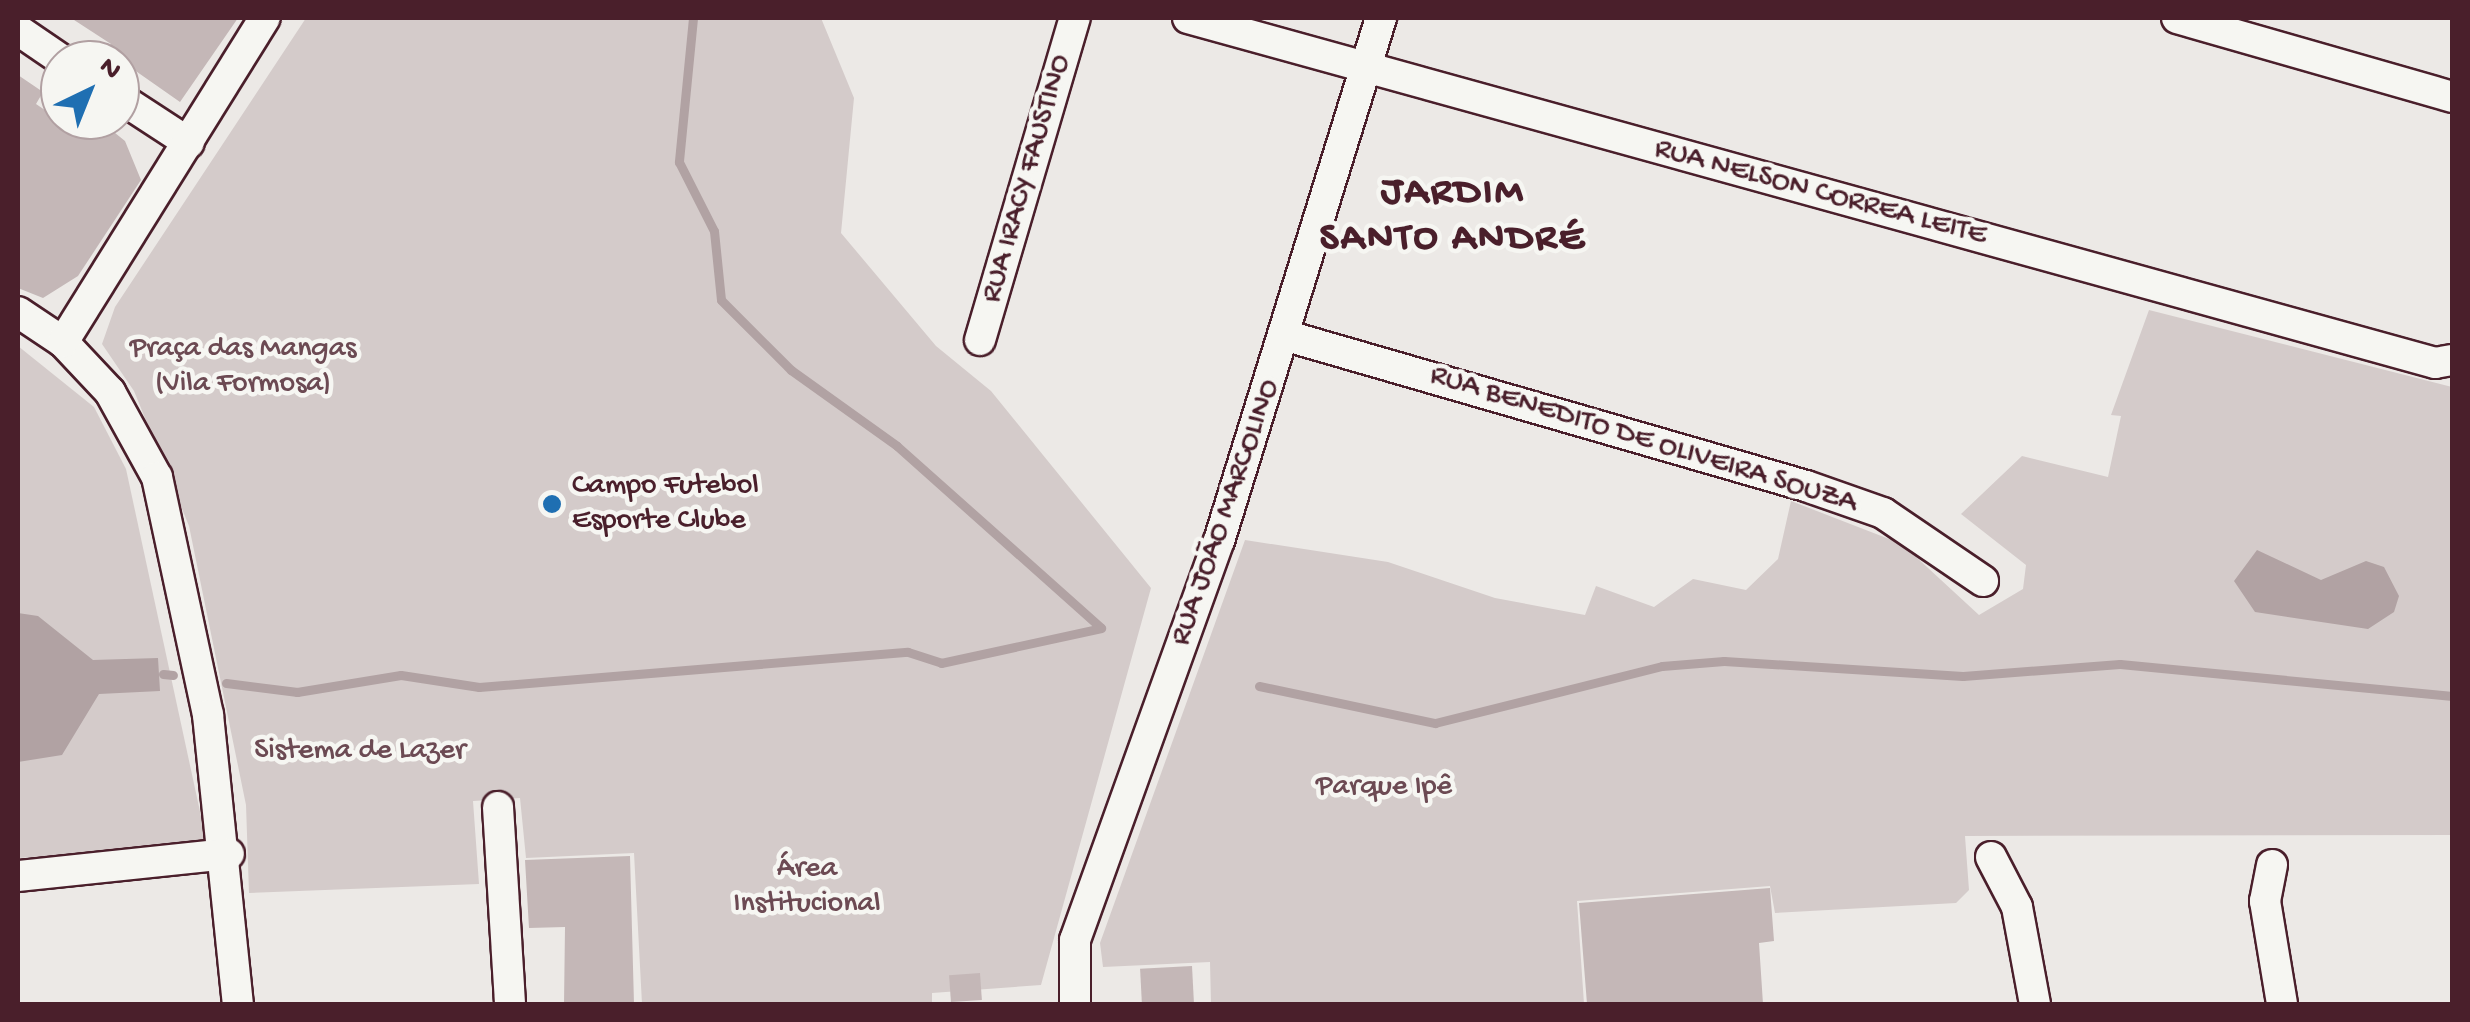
<!DOCTYPE html>
<meta charset="utf-8">
<style>
body{margin:0}
#map{position:relative;width:2470px;height:1022px;overflow:hidden;background:#ece9e6;font-family:"Gochi Hand",sans-serif}
div>[style]{position:absolute}
.green>*{inset:0;background:#d4cbca}
.water>*{inset:0;background:#b1a2a3}
.stream>*{height:9px;margin:-4.5px;padding:0 4.5px;transform-origin:4.5px;border-radius:4.5px;background:#b1a2a3}
.building>*{inset:0;background:#c4b7b7;transform-origin:0 0}
.roads{filter:drop-shadow(2px 0 #4a1f2b) drop-shadow(-2px 0 #4a1f2b) drop-shadow(0 2px #4a1f2b) drop-shadow(0 -2px #4a1f2b)}
.minor>*{height:30px;margin:-15px;padding:0 15px;transform-origin:15px;border-radius:15px;background:#f6f6f2}
.dots>*{width:28px;height:28px;translate:-50% -50%;box-sizing:border-box;border:5px solid #f6f6f2;border-radius:50%}
span{translate:-50% -50%;white-space:nowrap;text-align:center;line-height:1.15;-webkit-text-stroke:9px #f6f6f2;paint-order:stroke}
.street-label{font-size:30px;color:#4a1f2b}
.park-label{font-size:30px;color:#6c4a53}
.poi-label{font-size:30px;color:#4a1f2b}
.left{translate:0 -50%;text-align:left}
.district-label{font-size:40px;color:#4a1f2b;font-weight:700;letter-spacing:2.5px}
.frame{position:absolute;inset:0;border:20px solid #4a1f2b;pointer-events:none}
.north{position:absolute;left:40px;top:40px;width:100px;height:100px;box-sizing:border-box;background:#f6f6f2;border:2px solid #b1a0a2;border-radius:50%;rotate:43deg;font-size:28px;font-weight:700;line-height:40px;text-align:center;color:#4a1f2b}
.north::after{content:'';display:block;margin:auto;width:35px;height:45px;background:#1f6fb2;clip-path:polygon(50% 0,100% 100%,50% 72%,0 100%)}
</style>
<div id="map">
<div class="green">
<div style="clip-path:polygon(306px 18px,821px 18px,854px 98px,841px 233px,936px 346px,991px 391px,1151px 588px,1041px 985px,932px 993px,932px 1004px,642px 1004px,634px 853px,526px 858px,520px 798px,473px 801px,479px 884px,249px 893px,246px 805px,189px 526px,134px 391px,102px 344px,115px 307px)"></div>
<div style="clip-path:polygon(2149px 310px,2452px 387px,2452px 835px,1965px 836px,1969px 890px,1956px 903px,1775px 913px,1770px 886px,1577px 901px,1584px 1004px,1211px 1004px,1210px 962px,1103px 967px,1100px 943px,1245px 540px,1388px 562px,1495px 598px,1585px 615px,1596px 586px,1654px 607px,1693px 579px,1746px 590px,1778px 559px,1791px 501px,1902px 544px,1979px 615px,2023px 589px,2026px 565px,1961px 514px,2022px 456px,2108px 477px,2121px 416px,2111px 415px)"></div>
<div style="clip-path:polygon(18px 346px,94px 407px,126px 469px,207px 844px,18px 858px)"></div>
</div>
<div class="water">
<div style="clip-path:polygon(2257px 550px,2321px 580px,2366px 561px,2384px 567px,2399px 596px,2394px 612px,2368px 629px,2255px 612px,2234px 581px)"></div>
<div style="clip-path:polygon(18px 613px,38px 616px,93px 660px,158px 658px,160px 691px,99px 694px,62px 755px,18px 762px)"></div>
</div>
<div class="stream">
<div style="left:693px;top:18px;width:145px;rotate:95.6deg"></div>
<div style="left:679px;top:162px;width:77px;rotate:63.1deg"></div>
<div style="left:714px;top:231px;width:69px;rotate:84.2deg"></div>
<div style="left:721px;top:300px;width:99px;rotate:45deg"></div>
<div style="left:791px;top:370px;width:130px;rotate:35.6deg"></div>
<div style="left:897px;top:446px;width:273px;rotate:41.7deg"></div>
<div style="left:163px;top:674px;width:10px;rotate:6deg"></div>
<div style="left:226px;top:683px;width:72px;rotate:7.2deg"></div>
<div style="left:297px;top:692px;width:105px;rotate:-9.3deg"></div>
<div style="left:401px;top:675px;width:79px;rotate:8.7deg"></div>
<div style="left:479px;top:687px;width:430px;rotate:-4.7deg"></div>
<div style="left:908px;top:652px;width:35px;rotate:18deg"></div>
<div style="left:941px;top:663px;width:164px;rotate:-12.3deg"></div>
<div style="left:1259px;top:686px;width:180px;rotate:11.9deg"></div>
<div style="left:1435px;top:723px;width:234px;rotate:-14.1deg"></div>
<div style="left:1662px;top:666px;width:62px;rotate:-4.6deg"></div>
<div style="left:1724px;top:661px;width:239px;rotate:3.6deg"></div>
<div style="left:1963px;top:676px;width:157px;rotate:-4.4deg"></div>
<div style="left:2120px;top:664px;width:334px;rotate:5.5deg"></div>
</div>
<div class="building">
<div style="clip-path:polygon(71px 18px,238px 18px,180px 102px,120px 60px,99px 60px,111px 44px)"></div>
<div style="clip-path:polygon(18px 75px,43px 92px,36px 104px,86px 138px,99px 120px,125px 141px,141px 180px,78px 276px,43px 298px,18px 288px)"></div>
<div style="clip-path:polygon(630px 856px,634px 1004px,564px 1004px,565px 927px,529px 928px,525px 860px)"></div>
<div style="clip-path:polygon(1770px 888px,1774px 941px,1759px 943px,1763px 1004px,1587px 1004px,1579px 903px)"></div>
<div style="left:1192px;top:966px;width:38px;height:52px;rotate:87deg"></div>
<div style="left:980px;top:973px;width:27px;height:31px;rotate:86deg"></div>
</div>
<div class="roads">
<div class="minor">
<div style="left:1188px;top:18px;width:1294px;rotate:15.46deg"></div>
<div style="left:2435px;top:363px;width:17px;rotate:-10deg"></div>
<div style="left:2177px;top:18px;width:286px;rotate:16deg"></div>
<div style="left:18px;top:30px;width:53px;rotate:34.3deg"></div>
<div style="left:120px;top:98px;width:82px;rotate:33.1deg"></div>
<div style="left:18px;top:312px;width:54px;rotate:33.7deg"></div>
<div style="left:63px;top:342px;width:69px;rotate:46.8deg"></div>
<div style="left:110px;top:392px;width:97px;rotate:61.1deg"></div>
<div style="left:157px;top:477px;width:243px;rotate:77.9deg"></div>
<div style="left:208px;top:715px;width:291px;rotate:84.1deg"></div>
<div style="left:1287px;top:336px;width:540px;rotate:16.12deg"></div>
<div style="left:1806px;top:486px;width:82px;rotate:19.3deg"></div>
<div style="left:1883px;top:513px;width:121px;rotate:34.2deg"></div>
<div style="left:980px;top:340px;width:336px;rotate:-73.6deg"></div>
<div style="left:63px;top:342px;width:382px;rotate:-58.1deg"></div>
<div style="left:498px;top:807px;width:197px;rotate:86.5deg"></div>
<div style="left:1991px;top:857px;width:56px;rotate:62.5deg"></div>
<div style="left:2017px;top:907px;width:99px;rotate:79.5deg"></div>
<div style="left:2272px;top:865px;width:37px;rotate:101deg"></div>
<div style="left:2265px;top:901px;width:104px;rotate:80.6deg"></div>
<div style="left:18px;top:876px;width:212px;rotate:-6deg"></div>
<div style="left:1075px;top:1004px;width:64px;rotate:-90deg"></div>
<div style="left:1075px;top:940px;width:424px;rotate:-70.2deg"></div>
<div style="left:1219px;top:541px;width:548px;rotate:-72.79deg"></div>
</div>
</div>
<div class="dots">
<div style="left:552px;top:504px;background:#1f6fb2"></div>
</div>
<div class="street-label">
<span style="left:1028px;top:179px;rotate:-74deg">RUA IRACY FAUSTINO</span>
<span style="left:1820px;top:194px;rotate:15deg">RUA NELSON CORREA LEITE</span>
<span style="left:1643px;top:441px;rotate:17deg">RUA BENEDITO DE OLIVEIRA SOUZA</span>
<span style="left:1227px;top:513px;rotate:-71deg">RUA JOÃO MARCOLINO</span>
</div>
<div class="park-label">
<span style="left:243px;top:367px">Praça das Mangas<br>(Vila Formosa)</span>
<span style="left:360px;top:752px">Sistema de Lazer</span>
<span style="left:1384px;top:788px">Parque Ipê</span>
<span style="left:807px;top:887px">Área<br>Institucional</span>
</div>
<div class="poi-label">
<span class="left" style="left:572px;top:504px">Campo Futebol<br>Esporte Clube</span>
</div>
<div class="district-label">
<span style="left:1453px;top:217px">JARDIM<br>SANTO ANDRÉ</span>
</div>
<div class="frame"></div>
<div class="north">N</div>
</div>
